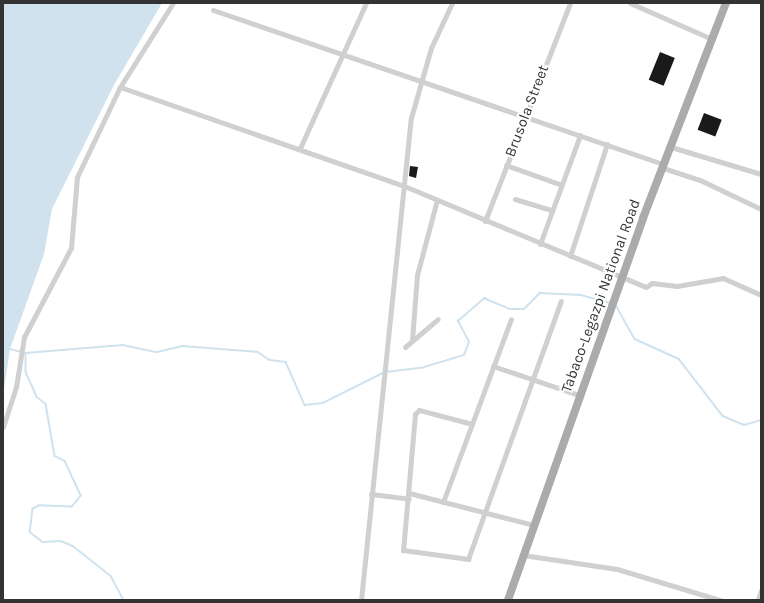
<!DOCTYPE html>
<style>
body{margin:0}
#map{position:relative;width:764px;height:603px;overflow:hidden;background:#fff;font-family:Karla,sans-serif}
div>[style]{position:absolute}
.water>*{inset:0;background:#cfe2ee}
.stream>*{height:1.5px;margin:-0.75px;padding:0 0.75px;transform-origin:0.75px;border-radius:0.75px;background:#cfe2ee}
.building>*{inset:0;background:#1a1a1a;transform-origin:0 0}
.minor>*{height:5px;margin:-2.5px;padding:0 2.5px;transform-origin:2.5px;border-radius:2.5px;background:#d0d0d0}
.primary>*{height:8px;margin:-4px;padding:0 4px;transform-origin:4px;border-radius:4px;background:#ababab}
span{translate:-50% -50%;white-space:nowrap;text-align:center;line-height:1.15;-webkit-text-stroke:4px #fff;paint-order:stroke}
.street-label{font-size:15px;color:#333}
.frame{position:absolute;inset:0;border:4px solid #333;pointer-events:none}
</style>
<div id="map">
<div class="water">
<div style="clip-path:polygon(3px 3px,162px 3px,114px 85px,52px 209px,44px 254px,10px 349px,3px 396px)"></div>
</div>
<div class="stream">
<div style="left:616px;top:305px;width:39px;rotate:61deg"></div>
<div style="left:635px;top:339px;width:48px;rotate:24.4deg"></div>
<div style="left:679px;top:359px;width:72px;rotate:52.3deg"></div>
<div style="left:723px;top:416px;width:23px;rotate:23deg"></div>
<div style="left:744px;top:425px;width:18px;rotate:-16deg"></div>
<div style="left:10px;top:349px;width:16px;rotate:14deg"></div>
<div style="left:26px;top:353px;width:97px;rotate:-4.7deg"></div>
<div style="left:123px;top:345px;width:35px;rotate:12deg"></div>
<div style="left:157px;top:352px;width:26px;rotate:-13deg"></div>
<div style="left:182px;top:346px;width:76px;rotate:4.5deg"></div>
<div style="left:258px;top:352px;width:14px;rotate:34deg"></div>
<div style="left:270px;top:360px;width:16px;rotate:7deg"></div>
<div style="left:286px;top:362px;width:47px;rotate:66.2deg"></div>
<div style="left:305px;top:405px;width:18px;rotate:-6deg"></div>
<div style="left:323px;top:403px;width:67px;rotate:-26.6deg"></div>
<div style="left:26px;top:354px;width:18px;rotate:90deg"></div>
<div style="left:26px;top:372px;width:27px;rotate:66deg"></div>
<div style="left:37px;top:397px;width:11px;rotate:38deg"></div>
<div style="left:46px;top:404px;width:53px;rotate:80.2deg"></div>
<div style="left:55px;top:456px;width:11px;rotate:27deg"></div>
<div style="left:65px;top:461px;width:38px;rotate:65deg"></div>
<div style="left:81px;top:496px;width:14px;rotate:129deg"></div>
<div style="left:72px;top:507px;width:33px;rotate:-178deg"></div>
<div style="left:39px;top:506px;width:7px;rotate:153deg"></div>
<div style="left:33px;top:509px;width:23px;rotate:97deg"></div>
<div style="left:30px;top:532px;width:16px;rotate:38deg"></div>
<div style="left:43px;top:542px;width:18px;rotate:-3deg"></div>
<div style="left:61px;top:541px;width:13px;rotate:23deg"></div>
<div style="left:73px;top:546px;width:48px;rotate:38.3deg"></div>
<div style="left:111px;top:576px;width:27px;rotate:62deg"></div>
<div style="left:386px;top:372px;width:35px;rotate:-7deg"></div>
<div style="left:421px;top:368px;width:45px;rotate:-16.8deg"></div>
<div style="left:464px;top:355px;width:14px;rotate:-69deg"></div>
<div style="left:469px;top:342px;width:24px;rotate:-118deg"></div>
<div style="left:458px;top:321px;width:35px;rotate:-41deg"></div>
<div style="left:484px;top:298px;width:28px;rotate:23deg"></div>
<div style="left:510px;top:309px;width:14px"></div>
<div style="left:524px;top:309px;width:23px;rotate:-45deg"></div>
<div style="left:540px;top:293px;width:41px;rotate:2.8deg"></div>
<div style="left:581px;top:295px;width:31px;rotate:15deg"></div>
</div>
<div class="building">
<div style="left:660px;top:52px;width:16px;height:30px;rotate:22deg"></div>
<div style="left:704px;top:113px;width:19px;height:18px;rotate:21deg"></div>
<div style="clip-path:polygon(410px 166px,418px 167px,416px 178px,409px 176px)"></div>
</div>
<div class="minor">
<div style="left:630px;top:3px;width:90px;rotate:23.7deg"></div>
<div style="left:213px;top:10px;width:477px;rotate:18.9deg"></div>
<div style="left:120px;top:87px;width:299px;rotate:19.2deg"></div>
<div style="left:402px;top:185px;width:264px;rotate:22.7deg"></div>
<div style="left:646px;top:287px;width:7px;rotate:-34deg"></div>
<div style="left:652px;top:283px;width:25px;rotate:7deg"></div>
<div style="left:677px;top:286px;width:47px;rotate:-9.9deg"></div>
<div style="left:723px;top:278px;width:42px;rotate:24.1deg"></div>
<div style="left:671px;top:147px;width:94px;rotate:16.7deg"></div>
<div style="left:300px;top:148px;width:159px;rotate:-65.5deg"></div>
<div style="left:506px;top:165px;width:59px;rotate:19.7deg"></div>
<div style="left:663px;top:168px;width:39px;rotate:18deg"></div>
<div style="left:700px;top:180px;width:68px;rotate:25.4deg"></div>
<div style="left:515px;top:199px;width:39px;rotate:17deg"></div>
<div style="left:485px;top:221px;width:234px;rotate:-68.7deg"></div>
<div style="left:540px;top:244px;width:116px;rotate:-69.8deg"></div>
<div style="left:570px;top:256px;width:118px;rotate:-71.7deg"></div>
<div style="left:412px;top:340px;width:65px;rotate:-85.6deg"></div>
<div style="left:417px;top:275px;width:78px;rotate:-75.1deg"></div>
<div style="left:405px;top:347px;width:43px;rotate:-40.3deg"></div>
<div style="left:493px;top:366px;width:91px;rotate:18.6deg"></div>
<div style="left:472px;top:424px;width:55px;rotate:-165.2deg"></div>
<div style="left:419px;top:410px;width:6px;rotate:135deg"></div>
<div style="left:415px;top:414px;width:137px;rotate:95deg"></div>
<div style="left:403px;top:550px;width:66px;rotate:7.9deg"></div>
<div style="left:468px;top:559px;width:274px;rotate:-70.2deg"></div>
<div style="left:3px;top:427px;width:42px;rotate:-72deg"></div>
<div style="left:16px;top:387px;width:51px;rotate:-80.9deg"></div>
<div style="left:24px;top:337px;width:101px;rotate:-62.2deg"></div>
<div style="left:71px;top:248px;width:71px;rotate:-85.2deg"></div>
<div style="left:77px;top:177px;width:100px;rotate:-64.5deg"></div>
<div style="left:120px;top:87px;width:99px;rotate:-57.8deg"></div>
<div style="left:409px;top:493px;width:129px;rotate:14.4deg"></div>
<div style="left:371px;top:494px;width:38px;rotate:7deg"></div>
<div style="left:443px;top:502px;width:195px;rotate:-69.6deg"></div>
<div style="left:523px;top:555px;width:95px;rotate:8.5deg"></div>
<div style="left:617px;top:569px;width:108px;rotate:16.8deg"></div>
<div style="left:361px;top:600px;width:485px;rotate:-84.1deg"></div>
<div style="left:411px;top:118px;width:73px;rotate:-74.1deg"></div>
<div style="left:431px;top:48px;width:50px;rotate:-65deg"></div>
<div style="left:758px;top:600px;width:10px;rotate:-73deg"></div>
</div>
<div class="primary">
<div style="left:508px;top:600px;width:405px;rotate:-70.5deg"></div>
<div style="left:643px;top:218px;width:230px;rotate:-68.9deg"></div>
</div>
<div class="street-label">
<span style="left:527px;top:111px;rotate:-69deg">Brusola Street</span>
<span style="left:601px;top:296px;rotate:-70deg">Tabaco-Legazpi National Road</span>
</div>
<div class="frame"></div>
</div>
